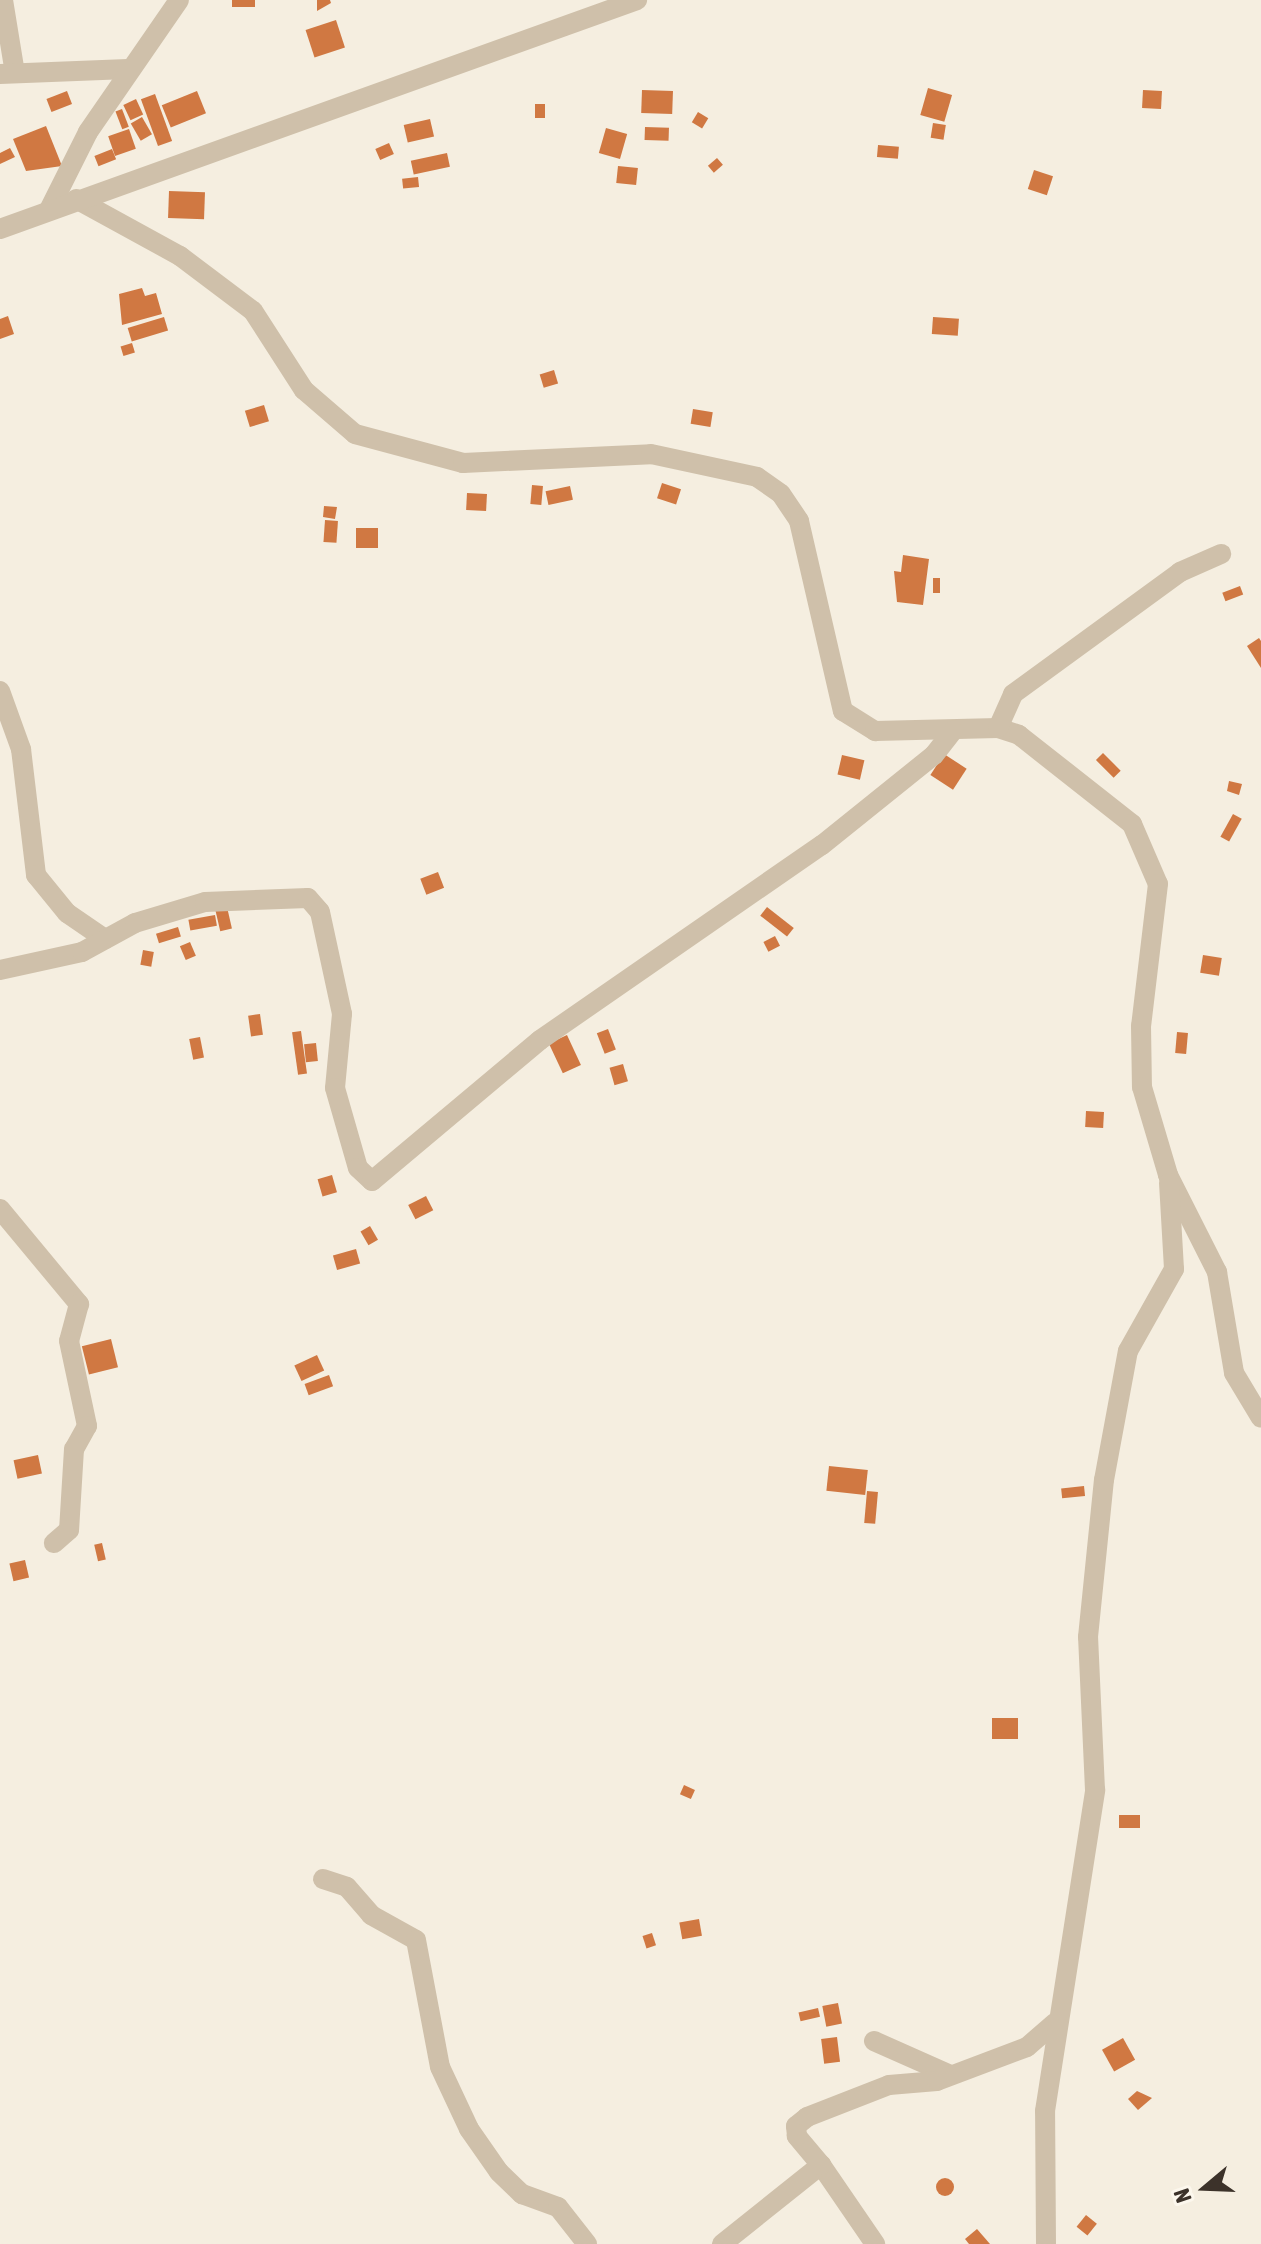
<!DOCTYPE html>
<style>
body{margin:0}
#map{position:relative;width:1261px;height:2244px;overflow:hidden;background:#f5eee0;font-family:"Asap Condensed",sans-serif}
div>[style]{position:absolute}
.building>*{inset:0;background:#d07842;transform-origin:0 0}
.round{border-radius:50%}
.street>*{height:20px;margin:-10px;padding:0 10px;transform-origin:10px;border-radius:10px;background:#cfc0aa}
span{translate:-50% -50%;white-space:nowrap;text-align:center;line-height:1.15;-webkit-text-stroke:8px #fcf7ed;paint-order:stroke}
.north{position:absolute;left:1165px;top:2148px;width:80px;height:80px;-webkit-text-stroke:6px #fcf7ed;paint-order:stroke;rotate:251deg;font-size:22px;font-weight:700;line-height:32px;text-align:center;color:#3c322a}
.north::after{content:'';display:block;margin:auto;width:28px;height:36px;background:#3c322a;clip-path:polygon(50% 0,100% 100%,50% 72%,0 100%)}
</style>
<div id="map">
<div class="building">
<div style="left:232px;top:0;width:23px;height:7px"></div>
<div style="clip-path:polygon(317px 0,330px 0,331px 3px,317px 11px)"></div>
<div style="left:336px;top:20px;width:29px;height:32px;rotate:72deg"></div>
<div style="left:928px;top:88px;width:25px;height:28px;rotate:16deg"></div>
<div style="left:642px;top:90px;width:31px;height:23px;rotate:2deg"></div>
<div style="left:1143px;top:90px;width:19px;height:18px;rotate:3deg"></div>
<div style="left:67px;top:91px;width:14px;height:22px;rotate:69deg"></div>
<div style="left:197px;top:91px;width:24px;height:38px;rotate:68deg"></div>
<div style="left:155px;top:94px;width:50px;height:15px;rotate:70deg"></div>
<div style="left:136px;top:99px;width:17px;height:14px;rotate:65deg"></div>
<div style="left:535px;top:104px;width:10px;height:14px"></div>
<div style="left:122px;top:109px;width:19px;height:7px;rotate:69deg"></div>
<div style="left:698px;top:112px;width:12px;height:12px;rotate:31deg"></div>
<div style="left:142px;top:117px;width:20px;height:13px;rotate:60deg"></div>
<div style="left:430px;top:119px;width:18px;height:27px;rotate:77deg"></div>
<div style="left:933px;top:123px;width:13px;height:15px;rotate:9deg"></div>
<div style="clip-path:polygon(46px 126px,62px 166px,26px 171px,13px 139px)"></div>
<div style="left:645px;top:127px;width:24px;height:13px;rotate:2deg"></div>
<div style="left:606px;top:128px;width:22px;height:26px;rotate:16deg"></div>
<div style="left:129px;top:129px;width:21px;height:22px;rotate:71deg"></div>
<div style="left:389px;top:143px;width:12px;height:15px;rotate:66deg"></div>
<div style="left:878px;top:145px;width:21px;height:12px;rotate:5deg"></div>
<div style="clip-path:polygon(10px 148px,15px 157px,0 164px,0 153px)"></div>
<div style="left:112px;top:149px;width:11px;height:19px;rotate:68deg"></div>
<div style="left:447px;top:153px;width:14px;height:37px;rotate:78deg"></div>
<div style="left:717px;top:158px;width:9px;height:12px;rotate:49deg"></div>
<div style="left:618px;top:166px;width:20px;height:17px;rotate:6deg"></div>
<div style="left:1034px;top:170px;width:20px;height:20px;rotate:18deg"></div>
<div style="left:418px;top:177px;width:10px;height:16px;rotate:84deg"></div>
<div style="left:169px;top:191px;width:36px;height:27px;rotate:2deg"></div>
<div style="clip-path:polygon(142px 288px,145px 296px,156px 293px,162px 314px,122px 325px,119px 294px)"></div>
<div style="clip-path:polygon(8px 316px,14px 334px,0 339px,0 319px)"></div>
<div style="left:164px;top:317px;width:14px;height:38px;rotate:73deg"></div>
<div style="left:933px;top:317px;width:26px;height:17px;rotate:4deg"></div>
<div style="left:132px;top:343px;width:10px;height:12px;rotate:73deg"></div>
<div style="left:554px;top:370px;width:14px;height:15px;rotate:73deg"></div>
<div style="left:264px;top:405px;width:17px;height:20px;rotate:73deg"></div>
<div style="left:693px;top:409px;width:20px;height:15px;rotate:9deg"></div>
<div style="left:662px;top:483px;width:20px;height:16px;rotate:18deg"></div>
<div style="left:532px;top:485px;width:11px;height:19px;rotate:5deg"></div>
<div style="left:570px;top:486px;width:14px;height:25px;rotate:78deg"></div>
<div style="left:467px;top:493px;width:20px;height:17px;rotate:3deg"></div>
<div style="clip-path:polygon(324px 506px,337px 507px,335px 519px,323px 517px)"></div>
<div style="left:325px;top:520px;width:13px;height:22px;rotate:4deg"></div>
<div style="left:356px;top:528px;width:22px;height:20px"></div>
<div style="clip-path:polygon(903px 555px,929px 559px,923px 605px,897px 602px,894px 571px,901px 572px)"></div>
<div style="left:933px;top:578px;width:7px;height:15px"></div>
<div style="left:1240px;top:586px;width:9px;height:19px;rotate:69deg"></div>
<div style="clip-path:polygon(1259px 638px,1261px 641px,1261px 668px,1247px 646px)"></div>
<div style="left:1103px;top:753px;width:25px;height:10px;rotate:45deg"></div>
<div style="left:944px;top:754px;width:27px;height:25px;rotate:33deg"></div>
<div style="left:842px;top:755px;width:23px;height:20px;rotate:13deg"></div>
<div style="clip-path:polygon(1229px 781px,1242px 784px,1239px 795px,1227px 791px)"></div>
<div style="left:1233px;top:814px;width:10px;height:26px;rotate:29deg"></div>
<div style="left:438px;top:872px;width:17px;height:19px;rotate:69deg"></div>
<div style="left:227px;top:907px;width:22px;height:12px;rotate:77deg"></div>
<div style="left:767px;top:907px;width:34px;height:11px;rotate:38deg"></div>
<div style="left:215px;top:915px;width:11px;height:27px;rotate:80deg"></div>
<div style="left:178px;top:927px;width:10px;height:23px;rotate:73deg"></div>
<div style="left:775px;top:936px;width:11px;height:13px;rotate:63deg"></div>
<div style="left:190px;top:942px;width:15px;height:11px;rotate:67deg"></div>
<div style="left:143px;top:950px;width:11px;height:15px;rotate:10deg"></div>
<div style="left:1203px;top:955px;width:19px;height:18px;rotate:9deg"></div>
<div style="left:260px;top:1014px;width:21px;height:12px;rotate:82deg"></div>
<div style="left:608px;top:1029px;width:22px;height:12px;rotate:69deg"></div>
<div style="left:301px;top:1031px;width:43px;height:9px;rotate:82deg"></div>
<div style="left:1177px;top:1032px;width:11px;height:21px;rotate:5deg"></div>
<div style="left:567px;top:1035px;width:33px;height:20px;rotate:65deg"></div>
<div style="left:200px;top:1037px;width:21px;height:11px;rotate:79deg"></div>
<div style="left:316px;top:1043px;width:18px;height:12px;rotate:84deg"></div>
<div style="left:623px;top:1064px;width:18px;height:14px;rotate:74deg"></div>
<div style="left:1086px;top:1111px;width:18px;height:16px;rotate:3deg"></div>
<div style="left:332px;top:1175px;width:18px;height:15px;rotate:74deg"></div>
<div style="left:426px;top:1196px;width:16px;height:20px;rotate:63deg"></div>
<div style="left:370px;top:1226px;width:16px;height:11px;rotate:60deg"></div>
<div style="left:356px;top:1249px;width:15px;height:24px;rotate:74deg"></div>
<div style="left:111px;top:1339px;width:29px;height:30px;rotate:76deg"></div>
<div style="left:317px;top:1355px;width:17px;height:25px;rotate:65deg"></div>
<div style="left:329px;top:1375px;width:12px;height:26px;rotate:70deg"></div>
<div style="left:38px;top:1455px;width:19px;height:25px;rotate:78deg"></div>
<div style="left:829px;top:1466px;width:39px;height:25px;rotate:6deg"></div>
<div style="left:1084px;top:1486px;width:10px;height:23px;rotate:84deg"></div>
<div style="left:867px;top:1491px;width:11px;height:32px;rotate:5deg"></div>
<div style="left:102px;top:1543px;width:17px;height:8px;rotate:77deg"></div>
<div style="left:25px;top:1560px;width:18px;height:16px;rotate:77deg"></div>
<div style="left:992px;top:1718px;width:26px;height:21px"></div>
<div style="left:684px;top:1785px;width:12px;height:10px;rotate:24deg"></div>
<div style="left:1119px;top:1815px;width:21px;height:13px"></div>
<div style="left:699px;top:1919px;width:17px;height:20px;rotate:80deg"></div>
<div style="left:652px;top:1933px;width:13px;height:10px;rotate:72deg"></div>
<div style="left:838px;top:2003px;width:21px;height:16px;rotate:79deg"></div>
<div style="left:818px;top:2008px;width:9px;height:20px;rotate:77deg"></div>
<div style="left:837px;top:2037px;width:25px;height:16px;rotate:83deg"></div>
<div style="left:1123px;top:2038px;width:25px;height:24px;rotate:61deg"></div>
<div style="clip-path:polygon(1137px 2091px,1152px 2098px,1138px 2110px,1128px 2099px)"></div>
<div class="round" style="left:936px;top:2178px;width:18px;height:18px"></div>
<div style="left:1086px;top:2215px;width:14px;height:15px;rotate:39deg"></div>
<div style="clip-path:polygon(977px 2229px,990px 2244px,969px 2244px,965px 2239px)"></div>
</div>
<div class="street">
<div style="left:3px;top:0;width:74px;rotate:80.7deg"></div>
<div style="left:0;top:74px;width:128px;rotate:-2.2deg"></div>
<div style="left:76px;top:199px;width:119px;rotate:28.7deg"></div>
<div style="left:180px;top:256px;width:91px;rotate:37deg"></div>
<div style="left:253px;top:311px;width:94px;rotate:57.2deg"></div>
<div style="left:304px;top:390px;width:67px;rotate:40.8deg"></div>
<div style="left:355px;top:434px;width:112px;rotate:15deg"></div>
<div style="left:463px;top:463px;width:188px;rotate:-2.7deg"></div>
<div style="left:651px;top:454px;width:108px;rotate:12.2deg"></div>
<div style="left:757px;top:477px;width:29px;rotate:35deg"></div>
<div style="left:781px;top:494px;width:32px;rotate:56deg"></div>
<div style="left:799px;top:521px;width:195px;rotate:77deg"></div>
<div style="left:843px;top:711px;width:38px;rotate:32deg"></div>
<div style="left:875px;top:731px;width:123px;rotate:-1.4deg"></div>
<div style="left:998px;top:728px;width:22px;rotate:18deg"></div>
<div style="left:1019px;top:735px;width:144px;rotate:38.2deg"></div>
<div style="left:1132px;top:824px;width:65px;rotate:66.6deg"></div>
<div style="left:1158px;top:884px;width:143px;rotate:96.8deg"></div>
<div style="left:1141px;top:1026px;width:61px;rotate:89.1deg"></div>
<div style="left:1142px;top:1087px;width:92px;rotate:73.5deg"></div>
<div style="left:1168px;top:1175px;width:109px;rotate:63.2deg"></div>
<div style="left:1217px;top:1272px;width:102px;rotate:80.4deg"></div>
<div style="left:1234px;top:1373px;width:52px;rotate:59deg"></div>
<div style="left:49px;top:210px;width:87px;rotate:-63.4deg"></div>
<div style="left:88px;top:132px;width:160px;rotate:-55.4deg"></div>
<div style="left:0;top:229px;width:677px;rotate:-19.77deg"></div>
<div style="left:0;top:691px;width:62px;rotate:70.1deg"></div>
<div style="left:21px;top:749px;width:127px;rotate:83.2deg"></div>
<div style="left:36px;top:875px;width:49px;rotate:50.8deg"></div>
<div style="left:67px;top:913px;width:46px;rotate:34.4deg"></div>
<div style="left:998px;top:728px;width:37px;rotate:-66deg"></div>
<div style="left:1013px;top:694px;width:207px;rotate:-36.1deg"></div>
<div style="left:1180px;top:572px;width:45px;rotate:-23.7deg"></div>
<div style="left:0;top:970px;width:84px;rotate:-12.4deg"></div>
<div style="left:82px;top:952px;width:60px;rotate:-28.7deg"></div>
<div style="left:135px;top:923px;width:73px;rotate:-16.7deg"></div>
<div style="left:205px;top:902px;width:103px;rotate:-2.2deg"></div>
<div style="left:308px;top:898px;width:18px;rotate:49deg"></div>
<div style="left:320px;top:912px;width:104px;rotate:77.8deg"></div>
<div style="left:342px;top:1014px;width:74px;rotate:95.4deg"></div>
<div style="left:335px;top:1088px;width:83px;rotate:74deg"></div>
<div style="left:358px;top:1168px;width:19px;rotate:43deg"></div>
<div style="left:372px;top:1181px;width:219px;rotate:-40deg"></div>
<div style="left:540px;top:1040px;width:343px;rotate:-34.7deg"></div>
<div style="left:822px;top:845px;width:144px;rotate:-38.8deg"></div>
<div style="left:934px;top:755px;width:31px;rotate:-52deg"></div>
<div style="left:0;top:1209px;width:124px;rotate:50.3deg"></div>
<div style="left:79px;top:1304px;width:38px;rotate:105deg"></div>
<div style="left:69px;top:1341px;width:87px;rotate:78deg"></div>
<div style="left:87px;top:1426px;width:26px;rotate:119deg"></div>
<div style="left:74px;top:1449px;width:81px;rotate:93.5deg"></div>
<div style="left:69px;top:1530px;width:20px;rotate:139deg"></div>
<div style="left:323px;top:1879px;width:25px;rotate:18deg"></div>
<div style="left:347px;top:1887px;width:37px;rotate:49deg"></div>
<div style="left:371px;top:1915px;width:51px;rotate:29.1deg"></div>
<div style="left:416px;top:1940px;width:129px;rotate:79.3deg"></div>
<div style="left:440px;top:2067px;width:68px;rotate:64.9deg"></div>
<div style="left:469px;top:2129px;width:52px;rotate:55.1deg"></div>
<div style="left:499px;top:2172px;width:32px;rotate:44deg"></div>
<div style="left:522px;top:2194px;width:38px;rotate:20deg"></div>
<div style="left:558px;top:2207px;width:47px;rotate:51.9deg"></div>
<div style="left:874px;top:2041px;width:81px;rotate:24deg"></div>
<div style="left:821px;top:2165px;width:96px;rotate:55.6deg"></div>
<div style="left:722px;top:2244px;width:127px;rotate:-38.6deg"></div>
<div style="left:821px;top:2165px;width:38px;rotate:-130deg"></div>
<div style="left:797px;top:2136px;width:10px;rotate:-96deg"></div>
<div style="left:796px;top:2126px;width:14px;rotate:-39deg"></div>
<div style="left:807px;top:2117px;width:88px;rotate:-21.3deg"></div>
<div style="left:889px;top:2085px;width:48px;rotate:-4.8deg"></div>
<div style="left:937px;top:2081px;width:96px;rotate:-20.7deg"></div>
<div style="left:1027px;top:2047px;width:37px;rotate:-41deg"></div>
<div style="left:1046px;top:2244px;width:133px;rotate:-90.4deg"></div>
<div style="left:1045px;top:2111px;width:325px;rotate:-81.1deg"></div>
<div style="left:1095px;top:1790px;width:153px;rotate:-92.6deg"></div>
<div style="left:1088px;top:1637px;width:158px;rotate:-84.2deg"></div>
<div style="left:1104px;top:1480px;width:131px;rotate:-79.5deg"></div>
<div style="left:1128px;top:1351px;width:94px;rotate:-60.7deg"></div>
<div style="left:1174px;top:1269px;width:86px;rotate:-93.3deg"></div>
</div>
<div class="north">N</div>
</div>
